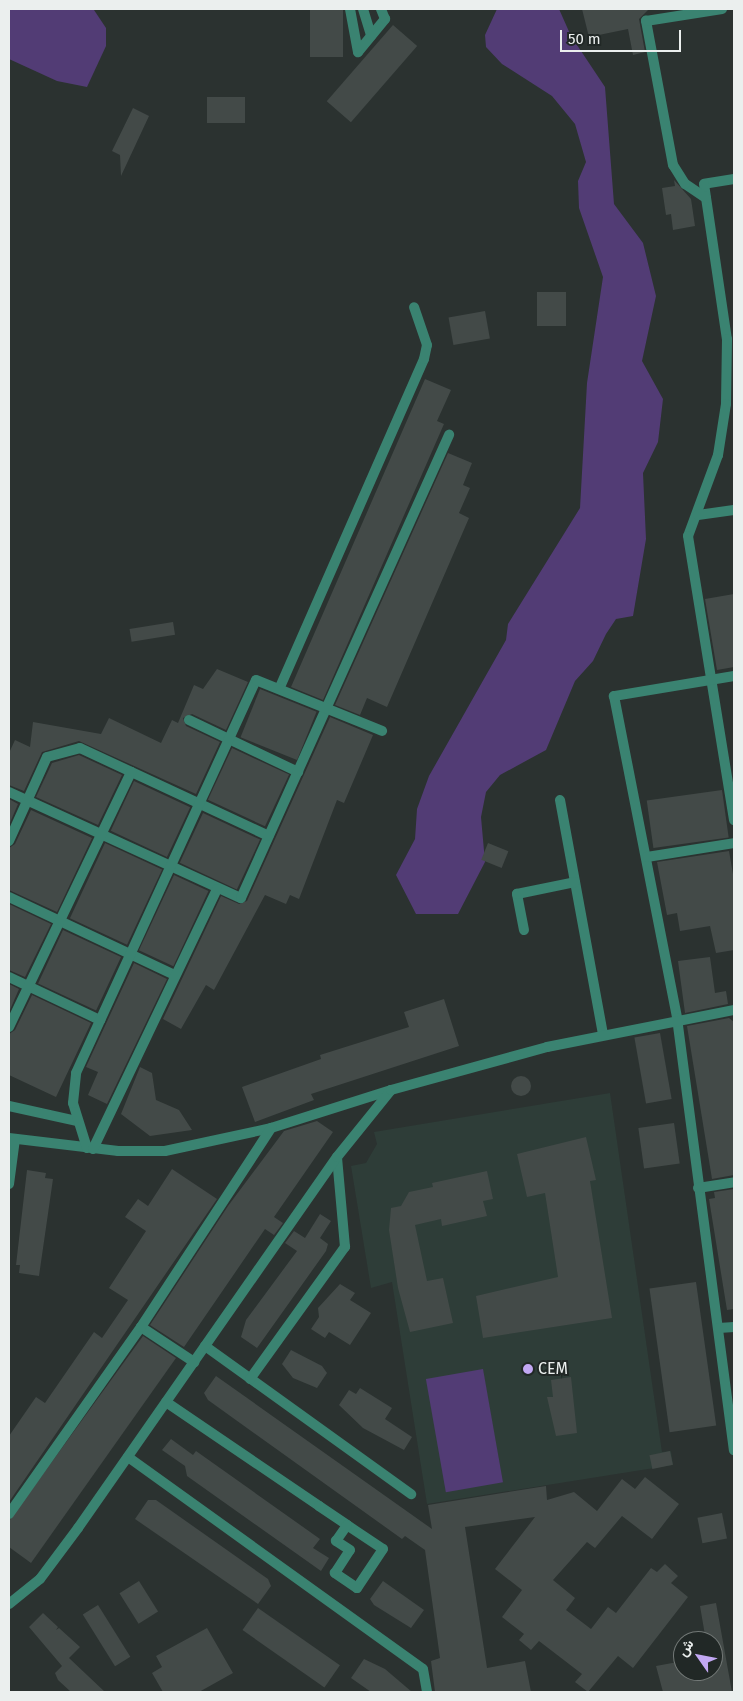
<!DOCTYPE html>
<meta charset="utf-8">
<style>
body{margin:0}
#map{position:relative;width:743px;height:1701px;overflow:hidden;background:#2b3230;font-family:"Fira Sans",Vazirmatn,sans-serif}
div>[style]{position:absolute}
.built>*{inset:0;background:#2e3d38}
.green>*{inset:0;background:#523c75;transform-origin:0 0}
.building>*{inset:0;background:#434a48;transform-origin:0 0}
.round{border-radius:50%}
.minor>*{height:10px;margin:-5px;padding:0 5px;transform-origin:5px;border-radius:5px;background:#3a8371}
.dots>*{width:14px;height:14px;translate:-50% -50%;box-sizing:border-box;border:2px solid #212826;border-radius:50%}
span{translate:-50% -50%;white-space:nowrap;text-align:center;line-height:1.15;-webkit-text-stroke:4px #212826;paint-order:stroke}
.poi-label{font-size:16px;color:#ebefee}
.left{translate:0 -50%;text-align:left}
.frame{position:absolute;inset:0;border:10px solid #ebefee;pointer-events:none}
.north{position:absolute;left:673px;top:1631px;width:50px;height:50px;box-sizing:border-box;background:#212826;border:1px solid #727876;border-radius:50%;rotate:303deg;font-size:14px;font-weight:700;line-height:20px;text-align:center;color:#ebefee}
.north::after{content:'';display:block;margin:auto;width:18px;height:22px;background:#c2a8f3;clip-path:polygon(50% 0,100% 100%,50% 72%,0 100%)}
.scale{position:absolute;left:560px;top:30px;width:121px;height:22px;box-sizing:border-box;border:2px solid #ebefee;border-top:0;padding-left:6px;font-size:15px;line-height:18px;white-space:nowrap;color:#ebefee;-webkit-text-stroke:4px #212826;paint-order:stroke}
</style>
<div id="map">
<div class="built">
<div style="clip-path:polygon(610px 1093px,662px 1452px,671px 1451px,673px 1465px,427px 1504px,392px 1282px,371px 1288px,351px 1166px,366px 1163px,377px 1144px,374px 1132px)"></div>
</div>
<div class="green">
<div style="clip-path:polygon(9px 9px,94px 10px,106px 28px,106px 46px,87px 87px,57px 81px,9px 59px)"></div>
<div style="clip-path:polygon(497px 9px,559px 9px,571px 36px,605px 87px,614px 204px,643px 243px,656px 296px,642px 361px,663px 399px,658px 442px,643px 473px,646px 539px,633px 616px,616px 619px,606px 634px,593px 661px,575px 681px,546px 750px,500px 775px,486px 792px,481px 817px,485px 862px,458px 914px,416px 914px,396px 875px,415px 839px,417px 809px,429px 776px,506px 640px,508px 624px,580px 508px,587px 383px,603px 277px,579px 208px,578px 181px,586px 162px,575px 124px,552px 96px,502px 64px,486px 47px,485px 35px)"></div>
<div style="left:483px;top:1369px;width:115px;height:58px;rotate:80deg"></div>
</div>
<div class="building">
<div style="left:310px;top:9px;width:33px;height:48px"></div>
<div style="clip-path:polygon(582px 9px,649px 9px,639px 19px,645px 52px,633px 55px,628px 29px,589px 37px)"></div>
<div style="left:393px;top:25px;width:32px;height:101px;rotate:41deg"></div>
<div style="left:207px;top:97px;width:38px;height:26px"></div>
<div style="clip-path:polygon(133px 108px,149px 116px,121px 176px,120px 155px,112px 151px)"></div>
<div style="clip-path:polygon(674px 180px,691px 199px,695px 226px,673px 230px,671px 214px,666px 215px,662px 188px,675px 186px)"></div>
<div style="left:537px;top:292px;width:29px;height:34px"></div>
<div style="left:485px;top:311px;width:28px;height:37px;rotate:80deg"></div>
<div style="clip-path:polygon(425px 379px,451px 390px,437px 421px,444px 424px,323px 700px,291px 687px)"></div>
<div style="clip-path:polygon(448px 453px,472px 463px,463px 485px,470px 488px,459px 513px,469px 518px,387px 707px,367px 698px,360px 715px,335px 705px)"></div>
<div style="clip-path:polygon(734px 594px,734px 667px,717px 670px,705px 599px)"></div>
<div style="left:173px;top:622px;width:13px;height:44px;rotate:81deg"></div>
<div style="clip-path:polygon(217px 669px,248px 682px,226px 730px,192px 714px,183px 718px,186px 726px,220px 742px,196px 794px,79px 741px,42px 752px,24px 791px,9px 785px,9px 753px,15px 740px,30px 747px,33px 722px,101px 734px,109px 718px,161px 743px,172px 720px,178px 723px,194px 685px,203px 689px)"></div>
<div style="left:260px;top:689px;width:61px;height:52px;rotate:22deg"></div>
<div style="clip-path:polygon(330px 717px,373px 735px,344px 803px,337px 800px,299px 899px,290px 895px,286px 904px,265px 895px,214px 990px,206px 985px,181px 1029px,163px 1019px,221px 896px,239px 904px,247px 901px)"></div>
<div style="left:232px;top:748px;width:63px;height:57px;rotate:25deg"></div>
<div style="clip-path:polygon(79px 755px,122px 775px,98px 825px,36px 797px,52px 763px)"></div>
<div style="left:134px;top:781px;width:62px;height:55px;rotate:25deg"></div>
<div style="left:722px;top:790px;width:48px;height:76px;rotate:82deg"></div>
<div style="clip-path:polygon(9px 799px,18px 804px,9px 825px)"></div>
<div style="clip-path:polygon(31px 810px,92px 838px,57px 912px,9px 890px,9px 848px,15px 844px)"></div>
<div style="left:203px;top:813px;width:63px;height:55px;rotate:25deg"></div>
<div style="left:105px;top:843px;width:63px;height:83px;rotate:25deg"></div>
<div style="left:488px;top:843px;width:22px;height:18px;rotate:22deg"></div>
<div style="clip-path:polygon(729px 851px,734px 880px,734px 950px,716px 953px,710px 926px,680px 931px,677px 913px,667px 915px,657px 862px)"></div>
<div style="left:174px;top:875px;width:38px;height:83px;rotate:25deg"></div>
<div style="clip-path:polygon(9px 904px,51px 924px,25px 977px,9px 970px)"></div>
<div style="left:63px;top:930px;width:64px;height:59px;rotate:25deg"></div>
<div style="clip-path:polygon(710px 957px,715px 993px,726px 991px,728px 1004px,685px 1013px,678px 961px)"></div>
<div style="clip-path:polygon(134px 963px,167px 979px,107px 1104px,88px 1095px,98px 1072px,86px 1067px)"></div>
<div style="clip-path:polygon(9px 984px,19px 989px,9px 1012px)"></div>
<div style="clip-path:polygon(32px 995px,91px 1023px,56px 1097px,9px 1075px,9px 1034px,15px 1030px)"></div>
<div style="clip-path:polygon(444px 999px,459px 1046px,311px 1094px,314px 1100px,255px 1122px,242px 1087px,321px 1059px,320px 1055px,409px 1027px,404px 1012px)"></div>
<div style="clip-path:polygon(729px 1018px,734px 1022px,734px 1175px,712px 1179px,687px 1026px)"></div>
<div style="left:660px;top:1033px;width:67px;height:26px;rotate:80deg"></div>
<div style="clip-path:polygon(140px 1067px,152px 1073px,156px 1100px,179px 1110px,192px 1130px,150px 1136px,121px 1114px)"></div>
<div class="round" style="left:511px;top:1076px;width:20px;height:20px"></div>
<div style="clip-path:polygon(317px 1121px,333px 1132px,274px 1217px,283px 1223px,274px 1235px,265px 1229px,184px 1347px,150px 1325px,228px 1206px,284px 1131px)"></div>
<div style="left:674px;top:1123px;width:41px;height:36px;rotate:82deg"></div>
<div style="clip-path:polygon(586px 1137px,596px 1180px,590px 1181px,612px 1318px,483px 1338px,476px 1296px,558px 1277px,545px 1193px,527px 1197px,517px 1154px)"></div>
<div style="clip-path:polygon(172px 1169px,217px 1199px,9px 1502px,9px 1436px,36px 1397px,45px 1403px,94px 1332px,102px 1338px,128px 1300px,109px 1288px,146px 1231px,125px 1217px,138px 1199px,148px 1206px)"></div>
<div style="clip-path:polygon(27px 1170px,46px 1173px,45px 1178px,53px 1179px,39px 1276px,19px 1273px,20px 1265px,16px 1265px)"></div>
<div style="clip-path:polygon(487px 1171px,493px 1199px,483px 1201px,487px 1216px,442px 1226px,441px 1219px,415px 1225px,427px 1281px,443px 1278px,453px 1323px,410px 1332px,398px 1288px,389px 1230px,391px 1208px,401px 1206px,409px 1192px,433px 1187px,432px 1183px)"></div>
<div style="clip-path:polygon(734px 1189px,734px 1309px,727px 1310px,709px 1199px,715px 1198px,714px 1192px)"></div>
<div style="clip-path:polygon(320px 1214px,331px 1221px,320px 1238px,328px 1244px,326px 1251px,257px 1348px,241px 1337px,246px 1320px,297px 1251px,285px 1243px,294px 1231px,305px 1238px)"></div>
<div style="left:696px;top:1282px;width:145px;height:47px;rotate:82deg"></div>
<div style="clip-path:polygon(340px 1284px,355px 1293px,350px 1300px,371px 1313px,350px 1345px,329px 1332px,325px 1338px,311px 1329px,319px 1317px,318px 1308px)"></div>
<div style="clip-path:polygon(143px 1336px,176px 1358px,31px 1563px,9px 1547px,9px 1521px)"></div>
<div style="clip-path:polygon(291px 1350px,322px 1366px,327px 1373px,317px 1388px,293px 1378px,282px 1364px)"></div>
<div style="clip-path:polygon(216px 1376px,432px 1529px,428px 1505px,546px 1486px,547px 1500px,574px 1492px,597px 1511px,622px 1479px,635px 1489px,645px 1477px,679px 1504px,652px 1539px,622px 1516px,595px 1548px,587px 1542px,553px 1580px,575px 1598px,566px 1610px,591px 1629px,608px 1607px,616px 1613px,651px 1568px,657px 1572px,665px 1564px,678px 1576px,671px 1583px,688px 1597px,633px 1668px,618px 1656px,588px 1692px,575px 1682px,582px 1674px,539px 1641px,531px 1650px,519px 1640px,524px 1634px,502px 1617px,522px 1590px,495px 1569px,535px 1517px,465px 1527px,487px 1668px,525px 1661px,531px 1692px,435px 1692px,431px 1661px,440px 1658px,425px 1550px,405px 1536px,402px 1539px,208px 1400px,204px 1393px)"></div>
<div style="clip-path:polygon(571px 1377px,577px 1433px,556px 1436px,547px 1397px,553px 1397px,551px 1380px)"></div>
<div style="clip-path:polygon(360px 1388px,392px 1408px,385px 1419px,412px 1437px,404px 1450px,363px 1428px,339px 1405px,349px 1390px,356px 1394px)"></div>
<div style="clip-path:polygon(171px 1439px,193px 1455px,196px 1451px,320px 1539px,313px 1548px,329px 1558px,321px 1571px,187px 1476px,185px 1466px,162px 1450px)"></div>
<div style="left:670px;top:1451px;width:14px;height:21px;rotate:78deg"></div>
<div style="clip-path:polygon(148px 1500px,156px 1500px,268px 1579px,271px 1586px,258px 1604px,135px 1519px)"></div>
<div style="left:722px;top:1513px;width:26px;height:25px;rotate:79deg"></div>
<div style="left:139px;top:1581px;width:36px;height:23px;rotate:58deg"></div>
<div style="clip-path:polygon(383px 1581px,424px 1610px,411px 1628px,374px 1605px,370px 1599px)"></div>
<div style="clip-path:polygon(716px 1603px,732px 1692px,663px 1692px,656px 1666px,683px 1661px,683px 1671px,713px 1671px,713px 1641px,706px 1641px,700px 1606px)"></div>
<div style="left:98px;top:1605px;width:61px;height:18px;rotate:58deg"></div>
<div style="left:258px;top:1608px;width:100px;height:27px;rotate:35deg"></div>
<div style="clip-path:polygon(43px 1613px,58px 1627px,56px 1630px,59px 1628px,80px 1647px,69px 1658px,105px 1692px,71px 1692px,58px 1680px,55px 1673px,62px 1666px,29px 1627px)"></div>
<div style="clip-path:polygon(207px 1628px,233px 1673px,199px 1692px,163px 1692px,152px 1673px,162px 1667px,156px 1656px)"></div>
<div style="clip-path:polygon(364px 1659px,385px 1669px,412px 1692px,371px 1692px,351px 1678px)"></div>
</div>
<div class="minor">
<div style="left:350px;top:9px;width:44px;rotate:79.5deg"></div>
<div style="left:363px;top:9px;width:28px;rotate:73deg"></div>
<div style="left:358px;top:52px;width:43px;rotate:-50.7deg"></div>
<div style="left:385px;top:19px;width:11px;rotate:-112deg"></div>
<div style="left:734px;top:179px;width:30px;rotate:171deg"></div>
<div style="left:704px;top:184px;width:157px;rotate:81.6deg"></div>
<div style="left:727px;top:339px;width:65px;rotate:90.9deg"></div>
<div style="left:726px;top:404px;width:52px;rotate:98.9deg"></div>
<div style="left:718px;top:455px;width:86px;rotate:110.3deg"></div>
<div style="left:688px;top:536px;width:288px;rotate:80.8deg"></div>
<div style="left:706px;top:198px;width:25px;rotate:-146deg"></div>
<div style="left:685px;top:184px;width:22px;rotate:-122deg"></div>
<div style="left:673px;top:165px;width:147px;rotate:-100.6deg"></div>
<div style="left:646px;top:21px;width:77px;rotate:-9deg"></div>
<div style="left:698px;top:515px;width:36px;rotate:-8deg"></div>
<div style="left:734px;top:676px;width:122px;rotate:170.5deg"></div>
<div style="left:614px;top:696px;width:328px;rotate:78.9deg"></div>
<div style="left:677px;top:1018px;width:436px;rotate:82.5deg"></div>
<div style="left:280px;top:687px;width:358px;rotate:-66.3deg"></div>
<div style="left:424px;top:359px;width:14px;rotate:-78deg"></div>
<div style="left:427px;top:345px;width:40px;rotate:-108.9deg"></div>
<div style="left:189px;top:720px;width:121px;rotate:25.5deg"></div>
<div style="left:9px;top:792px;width:255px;rotate:24.6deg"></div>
<div style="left:241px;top:898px;width:508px;rotate:-65.81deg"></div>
<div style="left:560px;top:800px;width:238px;rotate:79.6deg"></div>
<div style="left:9px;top:841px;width:92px;rotate:-65.7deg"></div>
<div style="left:47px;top:757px;width:34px;rotate:-15deg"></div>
<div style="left:80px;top:748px;width:208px;rotate:25deg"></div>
<div style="left:647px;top:857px;width:88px;rotate:-9.1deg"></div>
<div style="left:9px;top:897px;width:183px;rotate:25.2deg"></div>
<div style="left:524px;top:930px;width:37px;rotate:-101deg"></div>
<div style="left:517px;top:894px;width:59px;rotate:-11.7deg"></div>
<div style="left:9px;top:977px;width:101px;rotate:25.3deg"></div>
<div style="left:9px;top:1027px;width:283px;rotate:-64.4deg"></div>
<div style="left:9px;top:1106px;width:70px;rotate:12.4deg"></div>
<div style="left:9px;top:1138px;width:110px;rotate:6.8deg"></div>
<div style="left:118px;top:1151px;width:47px"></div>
<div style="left:165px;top:1151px;width:108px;rotate:-12.2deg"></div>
<div style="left:271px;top:1128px;width:126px;rotate:-17.6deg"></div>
<div style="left:87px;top:1148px;width:47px;rotate:-107.3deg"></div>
<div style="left:73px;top:1103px;width:30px;rotate:-84deg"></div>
<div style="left:76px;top:1073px;width:432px;rotate:-65.4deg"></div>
<div style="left:256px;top:680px;width:136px;rotate:22deg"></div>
<div style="left:93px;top:1149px;width:288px;rotate:-64.5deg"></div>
<div style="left:9px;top:1184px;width:45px;rotate:-82.4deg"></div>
<div style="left:698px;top:1188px;width:36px;rotate:-9deg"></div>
<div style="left:141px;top:1327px;width:64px;rotate:33.4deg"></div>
<div style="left:719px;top:1328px;width:15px;rotate:-4deg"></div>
<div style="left:205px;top:1346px;width:254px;rotate:35.7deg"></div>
<div style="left:250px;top:1379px;width:163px;rotate:-54.3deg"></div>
<div style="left:345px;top:1247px;width:90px;rotate:-95.1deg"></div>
<div style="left:166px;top:1402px;width:185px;rotate:34.2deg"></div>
<div style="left:319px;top:1506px;width:34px;rotate:34deg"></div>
<div style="left:347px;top:1525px;width:43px;rotate:33.7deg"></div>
<div style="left:383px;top:1549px;width:47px;rotate:123.7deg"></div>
<div style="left:357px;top:1588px;width:27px;rotate:-146deg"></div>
<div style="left:335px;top:1573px;width:27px;rotate:-57deg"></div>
<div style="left:350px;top:1550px;width:17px;rotate:-147deg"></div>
<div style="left:336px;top:1541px;width:19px;rotate:-55deg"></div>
<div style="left:128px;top:1457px;width:363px;rotate:35.7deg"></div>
<div style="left:423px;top:1669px;width:23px;rotate:80deg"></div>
<div style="left:9px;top:1514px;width:229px;rotate:-54.8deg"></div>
<div style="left:141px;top:1327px;width:238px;rotate:-56.8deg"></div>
<div style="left:9px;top:1604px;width:40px;rotate:-39deg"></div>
<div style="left:40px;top:1579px;width:64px;rotate:-53.3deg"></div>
<div style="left:78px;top:1528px;width:452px;rotate:-55.1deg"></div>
<div style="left:337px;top:1157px;width:86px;rotate:-51.1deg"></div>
<div style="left:391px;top:1090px;width:162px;rotate:-15.4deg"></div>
<div style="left:547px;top:1047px;width:191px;rotate:-11.2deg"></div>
</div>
<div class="dots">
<div style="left:528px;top:1369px;background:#c2a8f3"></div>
</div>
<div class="poi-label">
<span class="left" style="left:538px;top:1369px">CEM</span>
</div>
<div class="frame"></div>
<div class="north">ش</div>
<div class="scale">50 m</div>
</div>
